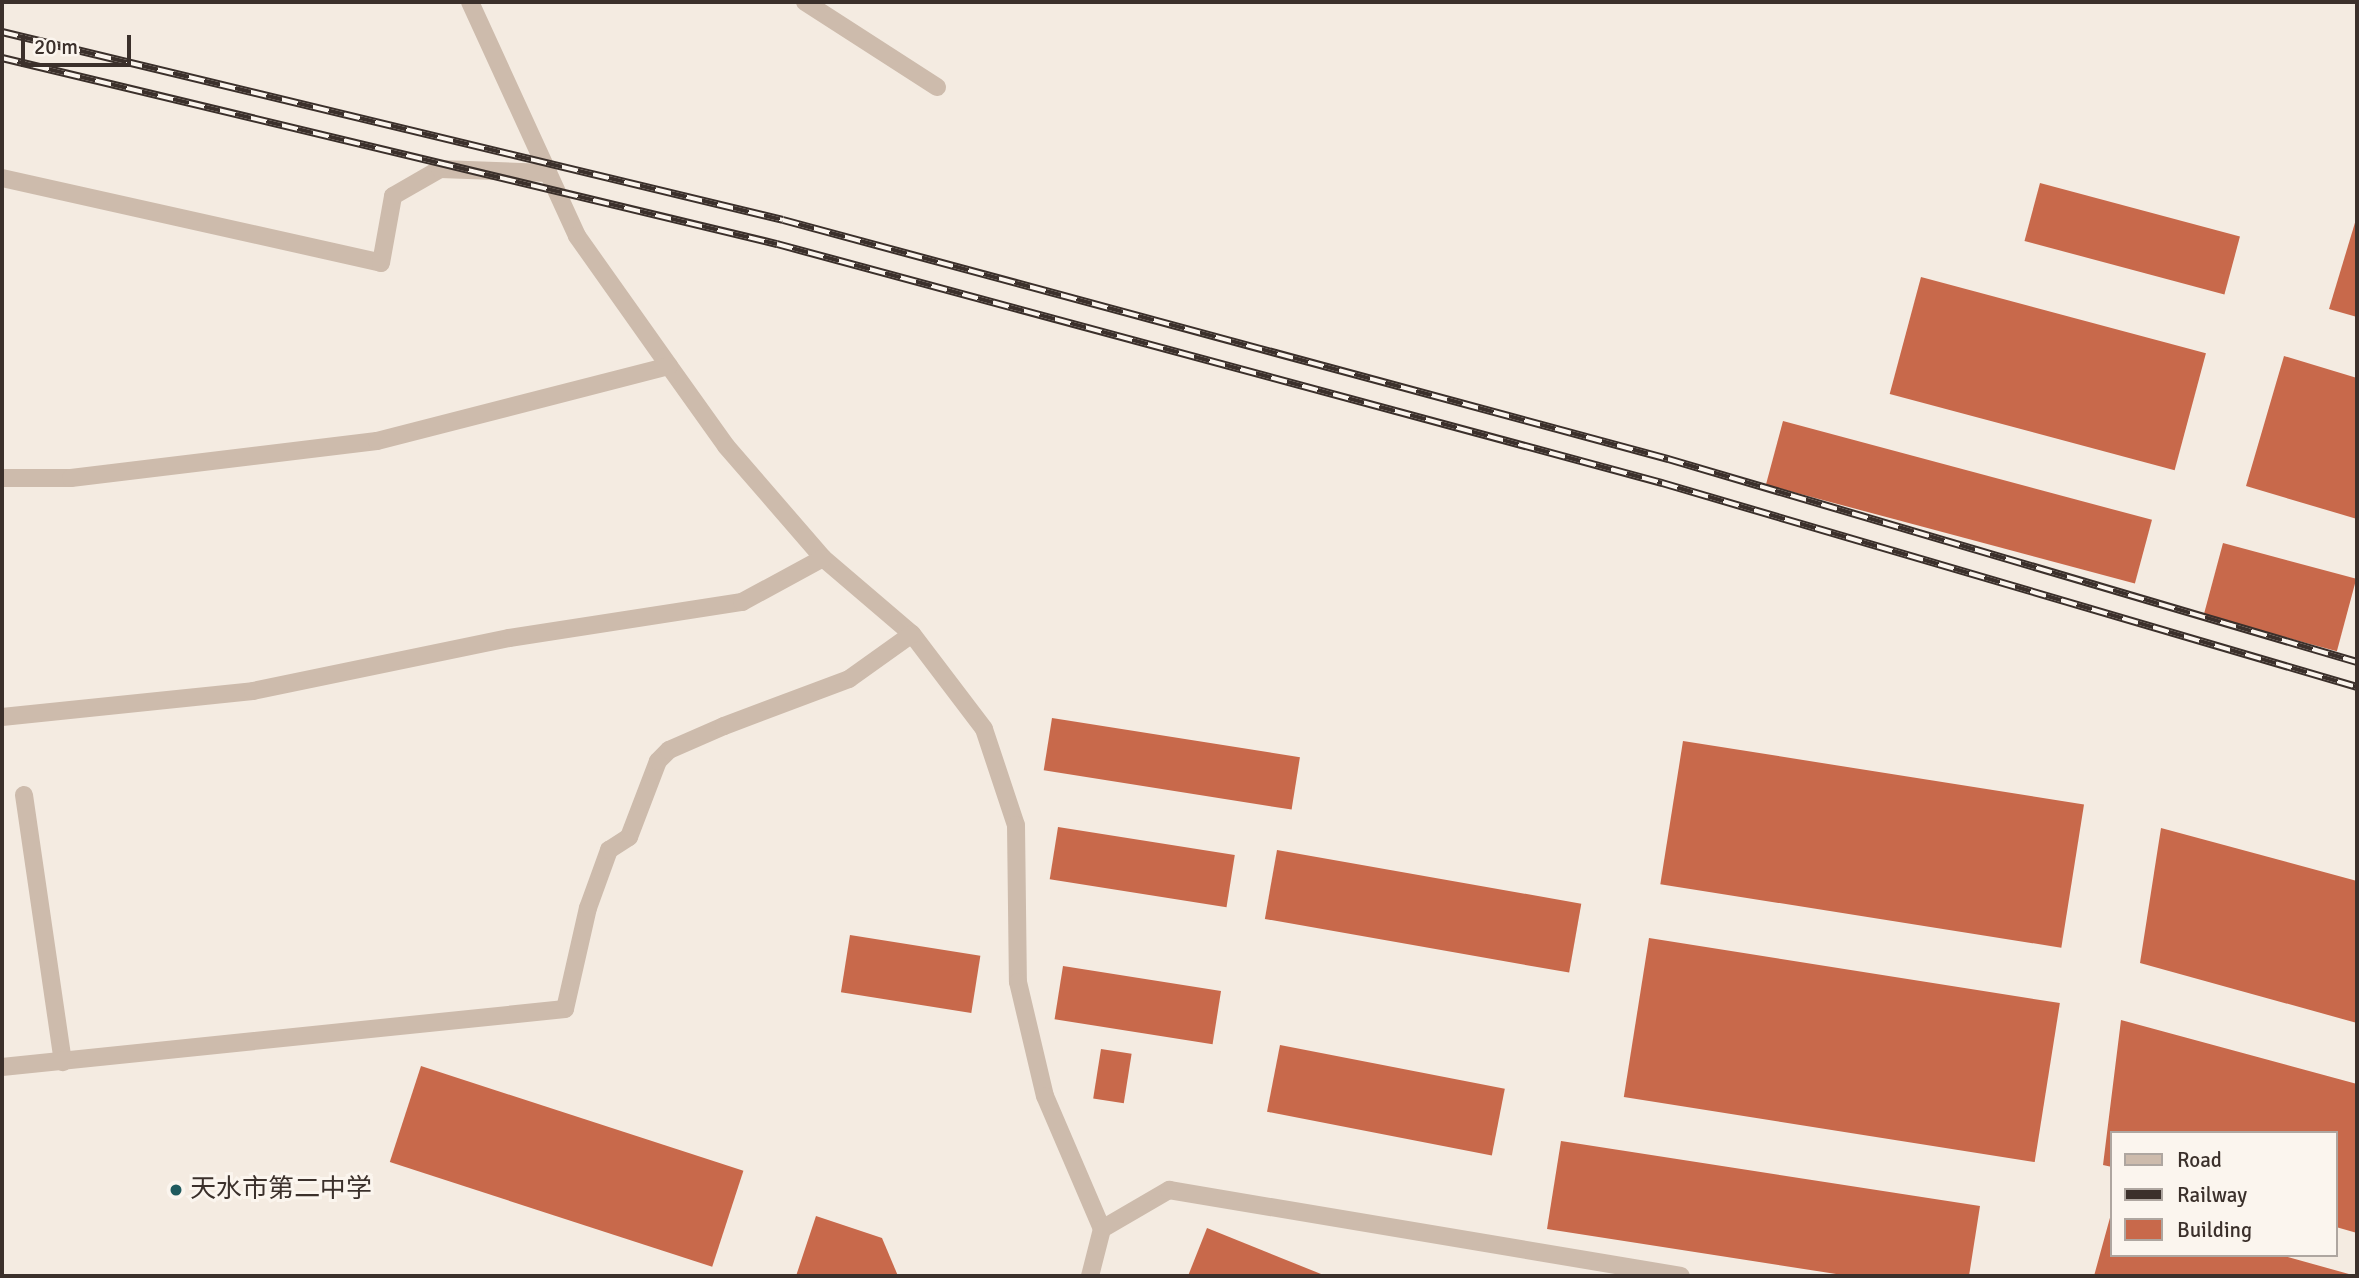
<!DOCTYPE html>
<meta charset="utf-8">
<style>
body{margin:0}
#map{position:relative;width:2359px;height:1278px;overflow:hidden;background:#f4ebe1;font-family:Signika,"Noto Sans SC",sans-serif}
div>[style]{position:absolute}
.building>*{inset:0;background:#c8694b;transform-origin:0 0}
.minor>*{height:18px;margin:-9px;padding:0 9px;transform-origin:9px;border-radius:9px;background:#cdbbac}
.rail>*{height:8px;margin-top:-4px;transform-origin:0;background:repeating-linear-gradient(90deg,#fbf5ee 0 16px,#3b302b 0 32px);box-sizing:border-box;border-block:2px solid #3b302b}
.dots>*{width:19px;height:19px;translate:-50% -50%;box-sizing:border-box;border:4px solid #fbf5ee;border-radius:50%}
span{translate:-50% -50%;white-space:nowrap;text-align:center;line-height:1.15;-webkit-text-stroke:6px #fbf5ee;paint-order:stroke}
.poi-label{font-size:26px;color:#3b302b}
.left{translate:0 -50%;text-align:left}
.frame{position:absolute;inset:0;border:4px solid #3b302b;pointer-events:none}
.legend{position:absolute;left:2110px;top:1131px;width:228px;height:126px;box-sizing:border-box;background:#fbf5ee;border:2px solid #aea6a0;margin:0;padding:9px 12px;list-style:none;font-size:21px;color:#3b302b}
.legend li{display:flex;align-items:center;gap:14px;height:35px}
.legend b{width:35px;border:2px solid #aea6a0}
.scale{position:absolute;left:21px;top:35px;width:110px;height:32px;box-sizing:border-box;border:4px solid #3b302b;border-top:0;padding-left:9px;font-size:21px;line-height:24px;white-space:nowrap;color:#3b302b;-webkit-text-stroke:5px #fbf5ee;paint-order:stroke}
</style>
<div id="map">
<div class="building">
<div style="left:2040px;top:183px;width:207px;height:60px;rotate:15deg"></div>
<div style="clip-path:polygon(2357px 216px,2357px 317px,2329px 309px)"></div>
<div style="left:1921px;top:277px;width:295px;height:121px;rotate:15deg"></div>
<div style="clip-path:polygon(2284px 356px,2357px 378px,2357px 519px,2246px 486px)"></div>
<div style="left:1783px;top:421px;width:382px;height:66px;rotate:15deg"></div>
<div style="left:2223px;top:543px;width:138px;height:75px;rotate:15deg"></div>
<div style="left:1052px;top:718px;width:251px;height:53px;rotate:9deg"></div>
<div style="left:1683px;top:741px;width:406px;height:145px;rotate:9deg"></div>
<div style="left:1058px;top:827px;width:179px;height:53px;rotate:9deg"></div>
<div style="clip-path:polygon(2161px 828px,2357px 881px,2357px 1023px,2140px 963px)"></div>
<div style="left:1277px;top:850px;width:309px;height:70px;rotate:10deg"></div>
<div style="left:850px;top:935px;width:132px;height:58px;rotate:9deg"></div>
<div style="left:1649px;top:938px;width:416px;height:161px;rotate:9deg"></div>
<div style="left:1063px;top:966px;width:160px;height:54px;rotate:9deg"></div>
<div style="clip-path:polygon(2121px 1020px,2357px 1084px,2357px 1233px,2336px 1227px,2336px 1133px,2112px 1133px,2112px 1167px,2103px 1165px)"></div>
<div style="left:1280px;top:1045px;width:229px;height:68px;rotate:11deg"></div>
<div style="left:1101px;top:1049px;width:31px;height:50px;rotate:9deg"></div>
<div style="left:421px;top:1066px;width:339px;height:101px;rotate:18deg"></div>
<div style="clip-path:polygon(1561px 1141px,1980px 1206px,1969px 1276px,1849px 1276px,1547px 1229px)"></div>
<div style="clip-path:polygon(2111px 1214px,2112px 1255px,2281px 1255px,2356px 1276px,2094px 1276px)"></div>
<div style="clip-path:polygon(816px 1216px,882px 1238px,898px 1276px,796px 1276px)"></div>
<div style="clip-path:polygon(1207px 1228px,1326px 1276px,1188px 1276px)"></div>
</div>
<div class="minor">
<div style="left:470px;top:2px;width:257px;rotate:65.4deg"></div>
<div style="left:577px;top:236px;width:159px;rotate:54.7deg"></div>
<div style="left:669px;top:366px;width:98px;rotate:54.5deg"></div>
<div style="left:726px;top:446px;width:148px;rotate:49.1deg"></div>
<div style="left:823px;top:558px;width:117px;rotate:40.5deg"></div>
<div style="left:912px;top:634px;width:119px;rotate:52.8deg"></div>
<div style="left:984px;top:729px;width:101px;rotate:71.6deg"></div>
<div style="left:1016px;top:825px;width:157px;rotate:89.3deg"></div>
<div style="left:1018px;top:982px;width:117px;rotate:76.7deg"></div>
<div style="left:1045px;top:1096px;width:145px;rotate:66.8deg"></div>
<div style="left:1102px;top:1229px;width:49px;rotate:104.3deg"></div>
<div style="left:805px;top:2px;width:157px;rotate:32.8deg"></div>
<div style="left:2px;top:178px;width:388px;rotate:12.6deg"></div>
<div style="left:381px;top:263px;width:68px;rotate:-79.8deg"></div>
<div style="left:393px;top:196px;width:54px;rotate:-29.9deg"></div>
<div style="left:440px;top:169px;width:108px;rotate:2.1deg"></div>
<div style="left:2px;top:478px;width:69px"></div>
<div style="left:71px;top:478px;width:308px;rotate:-6.9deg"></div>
<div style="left:377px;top:441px;width:301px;rotate:-14.4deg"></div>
<div style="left:2px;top:717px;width:252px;rotate:-5.9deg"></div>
<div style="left:253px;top:691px;width:261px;rotate:-11.7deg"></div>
<div style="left:509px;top:638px;width:236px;rotate:-8.8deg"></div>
<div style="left:742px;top:602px;width:92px;rotate:-28.5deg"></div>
<div style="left:24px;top:795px;width:270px;rotate:81.7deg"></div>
<div style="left:2px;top:1067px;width:566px;rotate:-5.88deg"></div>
<div style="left:565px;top:1009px;width:104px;rotate:-77.2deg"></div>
<div style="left:588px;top:908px;width:62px;rotate:-70.1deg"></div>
<div style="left:609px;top:850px;width:24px;rotate:-33deg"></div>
<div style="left:629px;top:837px;width:81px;rotate:-69.1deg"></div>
<div style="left:658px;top:761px;width:16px;rotate:-45deg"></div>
<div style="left:669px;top:750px;width:60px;rotate:-23.6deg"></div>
<div style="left:724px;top:726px;width:134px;rotate:-20.6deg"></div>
<div style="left:849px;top:679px;width:77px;rotate:-35.5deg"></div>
<div style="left:1102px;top:1229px;width:78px;rotate:-30.2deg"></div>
<div style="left:1169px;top:1190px;width:519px;rotate:9.53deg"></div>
</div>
<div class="rail">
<div style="left:2px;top:32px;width:803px;rotate:13.53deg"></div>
<div style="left:783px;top:220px;width:917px;rotate:15.11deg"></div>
<div style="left:1668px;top:459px;width:718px;rotate:16.42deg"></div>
<div style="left:2px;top:58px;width:797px;rotate:13.5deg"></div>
<div style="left:777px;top:244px;width:917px;rotate:15.11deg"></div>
<div style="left:1662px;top:483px;width:724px;rotate:16.36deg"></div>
</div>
<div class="dots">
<div style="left:176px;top:1190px;background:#1f5a5e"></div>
</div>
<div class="poi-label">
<span class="left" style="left:190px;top:1190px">天水市第二中学</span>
</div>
<div class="frame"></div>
<ul class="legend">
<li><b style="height:9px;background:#cdbbac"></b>Road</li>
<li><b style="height:9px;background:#3b302b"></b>Railway</li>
<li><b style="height:19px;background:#c8694b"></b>Building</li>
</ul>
<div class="scale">20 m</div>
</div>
